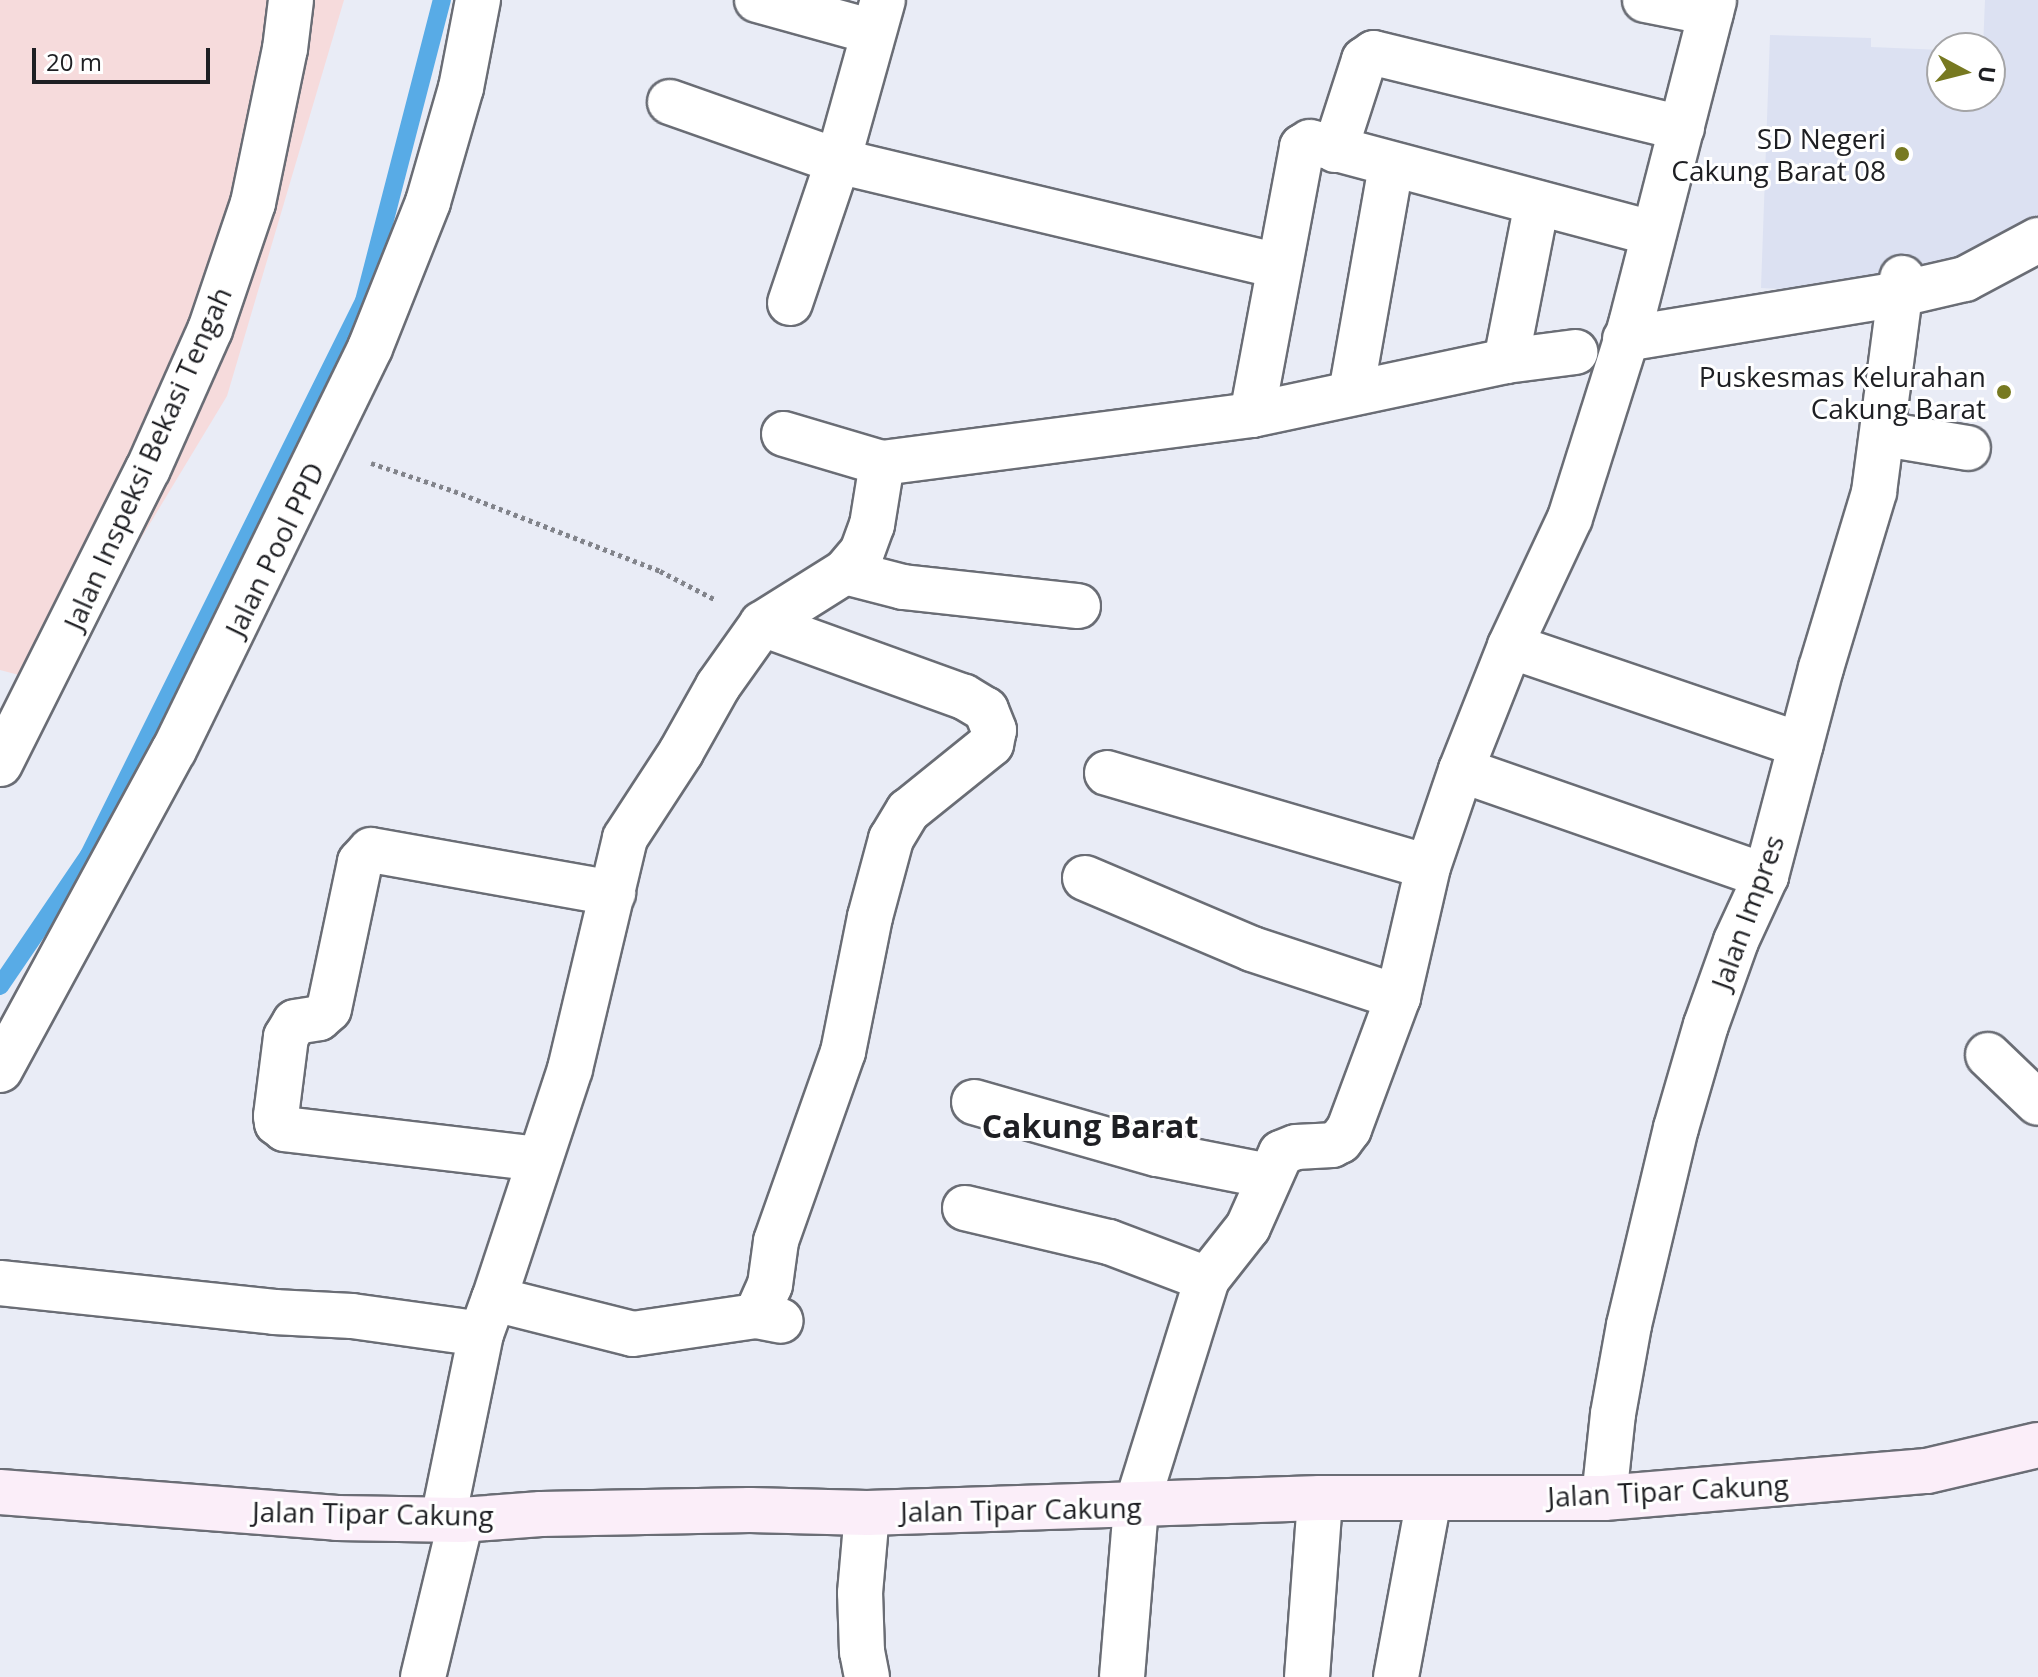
<!DOCTYPE html>
<style>
body{margin:0}
#map{position:relative;width:2038px;height:1677px;overflow:hidden;background:#e9ecf6;font-family:"Open Sans",sans-serif}
div>[style]{position:absolute}
.industrial>*{inset:0;background:#f6dbdc}
.built>*{inset:0;background:#dce1f2}
.stream>*{height:18px;margin:-9px;padding:0 9px;transform-origin:9px;border-radius:9px;background:#58abe6}
.path>*{height:5px;margin-top:-2.5px;transform-origin:0;background:repeating-linear-gradient(90deg,#82848b 0 4px,transparent 0 8px)}
.roads{filter:drop-shadow(2px 0 #6a6d75) drop-shadow(-2px 0 #6a6d75) drop-shadow(0 2px #6a6d75) drop-shadow(0 -2px #6a6d75)}
.street>*{height:44px;margin:-22px;padding:0 22px;transform-origin:22px;border-radius:22px;background:#fff}
.secondary>*{height:44px;margin:-22px;padding:0 22px;transform-origin:22px;border-radius:22px;background:#fbeef9}
.dots>*{width:22px;height:22px;translate:-50% -50%;box-sizing:border-box;border:4px solid #fff;border-radius:50%}
span{translate:-50% -50%;white-space:nowrap;text-align:center;line-height:1.15;-webkit-text-stroke:6px #fff;paint-order:stroke}
.poi-label{font-size:28px;color:#1e1f23}
.right{translate:-100% -50%;text-align:right}
.street-label{font-size:28px;color:#1e1f23}
.quarter-label{font-size:32px;color:#1e1f23;font-weight:700}
.north{position:absolute;left:1926px;top:32px;width:80px;height:80px;box-sizing:border-box;background:#fff;border:2px solid #a5a5a7;border-radius:50%;rotate:97deg;font-size:22px;font-weight:700;line-height:32px;text-align:center;color:#1e1f23}
.north::after{content:'';display:block;margin:auto;width:28px;height:36px;background:#777921;clip-path:polygon(50% 0,100% 100%,50% 72%,0 100%)}
.scale{position:absolute;left:32px;top:48px;width:178px;height:36px;box-sizing:border-box;border:4px solid #1e1f23;border-top:0;padding-left:10px;font-size:24px;line-height:28px;white-space:nowrap;color:#1e1f23;-webkit-text-stroke:6px #fff;paint-order:stroke}
</style>
<div id="map">
<div class="industrial">
<div style="clip-path:polygon(0 0,344px 0,227px 396px,53px 684px,0 670px)"></div>
</div>
<div class="built">
<div style="clip-path:polygon(1985px 0,2038px 0,2038px 244px,1865px 293px,1761px 288px,1770px 35px,1871px 38px,1871px 47px,1942px 50px,1942px 96px,1990px 96px,1990px 48px,1983px 48px)"></div>
</div>
<div class="stream">
<div style="left:0;top:986px;width:158px;rotate:-55.8deg"></div>
<div style="left:89px;top:855px;width:618px;rotate:-63.6deg"></div>
<div style="left:364px;top:301px;width:311px;rotate:-75.5deg"></div>
</div>
<div class="path">
<div style="left:371px;top:463px;width:88px;rotate:18.6deg"></div>
<div style="left:454px;top:491px;width:221px;rotate:21.2deg"></div>
<div style="left:660px;top:571px;width:61px;rotate:27.4deg"></div>
</div>
<div class="roads">
<div class="street">
<div style="left:757px;top:0;width:120px;rotate:15.4deg"></div>
<div style="left:1645px;top:0;width:67px;rotate:11.1deg"></div>
<div style="left:670px;top:102px;width:178px;rotate:19.4deg"></div>
<div style="left:838px;top:161px;width:453px;rotate:13.4deg"></div>
<div style="left:1335px;top:150px;width:95px;rotate:-72.1deg"></div>
<div style="left:1364px;top:60px;width:12px;rotate:-35deg"></div>
<div style="left:1374px;top:53px;width:317px;rotate:13.7deg"></div>
<div style="left:790px;top:303px;width:150px;rotate:-71.3deg"></div>
<div style="left:838px;top:161px;width:167px;rotate:-74.4deg"></div>
<div style="left:1625px;top:339px;width:279px;rotate:-9.3deg"></div>
<div style="left:1900px;top:294px;width:67px;rotate:-13deg"></div>
<div style="left:1965px;top:279px;width:83px;rotate:-28.1deg"></div>
<div style="left:1506px;top:361px;width:161px;rotate:-78.9deg"></div>
<div style="left:1351px;top:393px;width:231px;rotate:-80deg"></div>
<div style="left:1252px;top:415px;width:273px;rotate:-79.4deg"></div>
<div style="left:1302px;top:147px;width:9px;rotate:-32deg"></div>
<div style="left:1310px;top:142px;width:355px;rotate:14.9deg"></div>
<div style="left:784px;top:434px;width:102px;rotate:16.5deg"></div>
<div style="left:882px;top:463px;width:373px;rotate:-7.4deg"></div>
<div style="left:1252px;top:415px;width:260px;rotate:-12deg"></div>
<div style="left:1506px;top:361px;width:70px;rotate:-7.4deg"></div>
<div style="left:1884px;top:434px;width:85px;rotate:9.5deg"></div>
<div style="left:845px;top:572px;width:60px;rotate:14.5deg"></div>
<div style="left:903px;top:587px;width:176px;rotate:6.2deg"></div>
<div style="left:1510px;top:646px;width:307px;rotate:18.8deg"></div>
<div style="left:0;top:764px;width:330px;rotate:-63.4deg"></div>
<div style="left:148px;top:469px;width:152px;rotate:-66deg"></div>
<div style="left:210px;top:330px;width:134px;rotate:-71.3deg"></div>
<div style="left:253px;top:203px;width:157px;rotate:-78.3deg"></div>
<div style="left:285px;top:49px;width:49px;rotate:-83deg"></div>
<div style="left:1461px;top:770px;width:323px;rotate:19.2deg"></div>
<div style="left:1107px;top:773px;width:334px;rotate:16.3deg"></div>
<div style="left:1085px;top:878px;width:181px;rotate:23deg"></div>
<div style="left:1252px;top:949px;width:154px;rotate:18.2deg"></div>
<div style="left:1988px;top:1055px;width:69px;rotate:43.8deg"></div>
<div style="left:0;top:1070px;width:364px;rotate:-61.5deg"></div>
<div style="left:174px;top:750px;width:447px;rotate:-64deg"></div>
<div style="left:370px;top:348px;width:157px;rotate:-68.3deg"></div>
<div style="left:428px;top:202px;width:119px;rotate:-73.9deg"></div>
<div style="left:461px;top:88px;width:90px;rotate:-79.1deg"></div>
<div style="left:974px;top:1102px;width:190px;rotate:15.9deg"></div>
<div style="left:1157px;top:1154px;width:113px;rotate:11.2deg"></div>
<div style="left:539px;top:1159px;width:256px;rotate:-173.3deg"></div>
<div style="left:285px;top:1129px;width:10px;rotate:-143deg"></div>
<div style="left:277px;top:1123px;width:7px;rotate:-98deg"></div>
<div style="left:276px;top:1116px;width:80px;rotate:-82.8deg"></div>
<div style="left:286px;top:1037px;width:17px;rotate:-59deg"></div>
<div style="left:295px;top:1022px;width:24px;rotate:-9deg"></div>
<div style="left:319px;top:1018px;width:13px;rotate:-42deg"></div>
<div style="left:329px;top:1009px;width:150px;rotate:-78.1deg"></div>
<div style="left:360px;top:862px;width:16px;rotate:-47deg"></div>
<div style="left:371px;top:850px;width:246px;rotate:10.1deg"></div>
<div style="left:965px;top:1208px;width:148px;rotate:13.3deg"></div>
<div style="left:1109px;top:1242px;width:105px;rotate:20.7deg"></div>
<div style="left:0;top:1283px;width:276px;rotate:6deg"></div>
<div style="left:274px;top:1312px;width:78px;rotate:2.9deg"></div>
<div style="left:352px;top:1316px;width:130px;rotate:7.9deg"></div>
<div style="left:494px;top:1299px;width:242px;rotate:-71.7deg"></div>
<div style="left:570px;top:1069px;width:237px;rotate:-76.6deg"></div>
<div style="left:625px;top:838px;width:103px;rotate:-56.9deg"></div>
<div style="left:681px;top:752px;width:76px;rotate:-60.7deg"></div>
<div style="left:718px;top:686px;width:76px;rotate:-54.6deg"></div>
<div style="left:762px;top:624px;width:98px;rotate:-32.1deg"></div>
<div style="left:845px;top:572px;width:26px;rotate:-50deg"></div>
<div style="left:862px;top:552px;width:29px;rotate:-70deg"></div>
<div style="left:872px;top:525px;width:63px;rotate:-80.8deg"></div>
<div style="left:756px;top:1316px;width:34px;rotate:-66deg"></div>
<div style="left:770px;top:1285px;width:44px;rotate:-82.2deg"></div>
<div style="left:776px;top:1241px;width:201px;rotate:-70.5deg"></div>
<div style="left:843px;top:1052px;width:138px;rotate:-78.7deg"></div>
<div style="left:870px;top:917px;width:81px;rotate:-74.9deg"></div>
<div style="left:891px;top:839px;width:33px;rotate:-59deg"></div>
<div style="left:908px;top:811px;width:107px;rotate:-38.9deg"></div>
<div style="left:991px;top:744px;width:14px;rotate:-78deg"></div>
<div style="left:994px;top:730px;width:22px;rotate:-112deg"></div>
<div style="left:986px;top:710px;width:26px;rotate:-149deg"></div>
<div style="left:964px;top:697px;width:215px;rotate:-160.1deg"></div>
<div style="left:1604px;top:1498px;width:84px;rotate:-83.9deg"></div>
<div style="left:1613px;top:1414px;width:90px;rotate:-79.8deg"></div>
<div style="left:1629px;top:1325px;width:203px;rotate:-76.6deg"></div>
<div style="left:1676px;top:1128px;width:107px;rotate:-73.8deg"></div>
<div style="left:1706px;top:1025px;width:89px;rotate:-70.3deg"></div>
<div style="left:1736px;top:941px;width:72px;rotate:-65.2deg"></div>
<div style="left:1766px;top:876px;width:215px;rotate:-75.2deg"></div>
<div style="left:1821px;top:668px;width:184px;rotate:-73.2deg"></div>
<div style="left:1874px;top:492px;width:216px;rotate:-82.5deg"></div>
<div style="left:443px;top:1519px;width:189px;rotate:-78.4deg"></div>
<div style="left:481px;top:1334px;width:37px;rotate:-70deg"></div>
<div style="left:494px;top:1299px;width:143px;rotate:14.1deg"></div>
<div style="left:633px;top:1334px;width:124px;rotate:-8.3deg"></div>
<div style="left:756px;top:1316px;width:25px;rotate:11deg"></div>
<div style="left:423px;top:1677px;width:162px;rotate:-76.4deg"></div>
<div style="left:867px;top:1677px;width:25px;rotate:-101deg"></div>
<div style="left:862px;top:1652px;width:59px;rotate:-91.9deg"></div>
<div style="left:860px;top:1593px;width:80px;rotate:-85deg"></div>
<div style="left:1122px;top:1677px;width:171px;rotate:-85.3deg"></div>
<div style="left:1136px;top:1507px;width:239px;rotate:-72.7deg"></div>
<div style="left:1207px;top:1279px;width:66px;rotate:-51.7deg"></div>
<div style="left:1248px;top:1227px;width:81px;rotate:-66deg"></div>
<div style="left:1281px;top:1153px;width:16px;rotate:-22deg"></div>
<div style="left:1296px;top:1147px;width:36px;rotate:-3deg"></div>
<div style="left:1332px;top:1145px;width:9px;rotate:-27deg"></div>
<div style="left:1340px;top:1141px;width:15px;rotate:-53deg"></div>
<div style="left:1349px;top:1129px;width:141px;rotate:-69.6deg"></div>
<div style="left:1398px;top:997px;width:133px;rotate:-77deg"></div>
<div style="left:1428px;top:867px;width:102px;rotate:-71.2deg"></div>
<div style="left:1461px;top:770px;width:133px;rotate:-68.4deg"></div>
<div style="left:1510px;top:646px;width:141px;rotate:-64.9deg"></div>
<div style="left:1570px;top:518px;width:203px;rotate:-72.5deg"></div>
<div style="left:1631px;top:324px;width:334px;rotate:-75.6deg"></div>
<div style="left:1307px;top:1677px;width:179px;rotate:-85.8deg"></div>
<div style="left:1396px;top:1677px;width:181px;rotate:-79.5deg"></div>
</div>
<div class="secondary">
<div style="left:0;top:1492px;width:338px;rotate:4.4deg"></div>
<div style="left:337px;top:1518px;width:124px;rotate:0.9deg"></div>
<div style="left:461px;top:1520px;width:80px;rotate:-4.3deg"></div>
<div style="left:541px;top:1514px;width:209px;rotate:-1.1deg"></div>
<div style="left:750px;top:1510px;width:117px;rotate:1.5deg"></div>
<div style="left:867px;top:1513px;width:453px;rotate:-1.9deg"></div>
<div style="left:1320px;top:1498px;width:284px"></div>
<div style="left:1604px;top:1498px;width:324px;rotate:-4.8deg"></div>
<div style="left:1927px;top:1471px;width:114px;rotate:-13.2deg"></div>
</div>
</div>
<div class="dots">
<div style="left:1902px;top:154px;background:#777921"></div>
<div style="left:2004px;top:392px;background:#777921"></div>
</div>
<div class="poi-label">
<span class="right" style="left:1886px;top:154px">SD Negeri<br>Cakung Barat 08</span>
<span class="right" style="left:1986px;top:392px">Puskesmas Kelurahan<br>Cakung Barat</span>
</div>
<div class="street-label">
<span style="left:147px;top:458px;rotate:-66deg">Jalan Inspeksi Bekasi Tengah</span>
<span style="left:274px;top:549px;rotate:-64deg">Jalan Pool PPD</span>
<span style="left:1747px;top:912px;rotate:-70deg">Jalan Impres</span>
<span style="left:1668px;top:1490px;rotate:-3deg">Jalan Tipar Cakung</span>
<span style="left:1021px;top:1509px;rotate:-1deg">Jalan Tipar Cakung</span>
<span style="left:373px;top:1513px;rotate:1deg">Jalan Tipar Cakung</span>
</div>
<div class="quarter-label">
<span style="left:1090px;top:1126px">Cakung Barat</span>
</div>
<div class="north">U</div>
<div class="scale">20 m</div>
</div>
